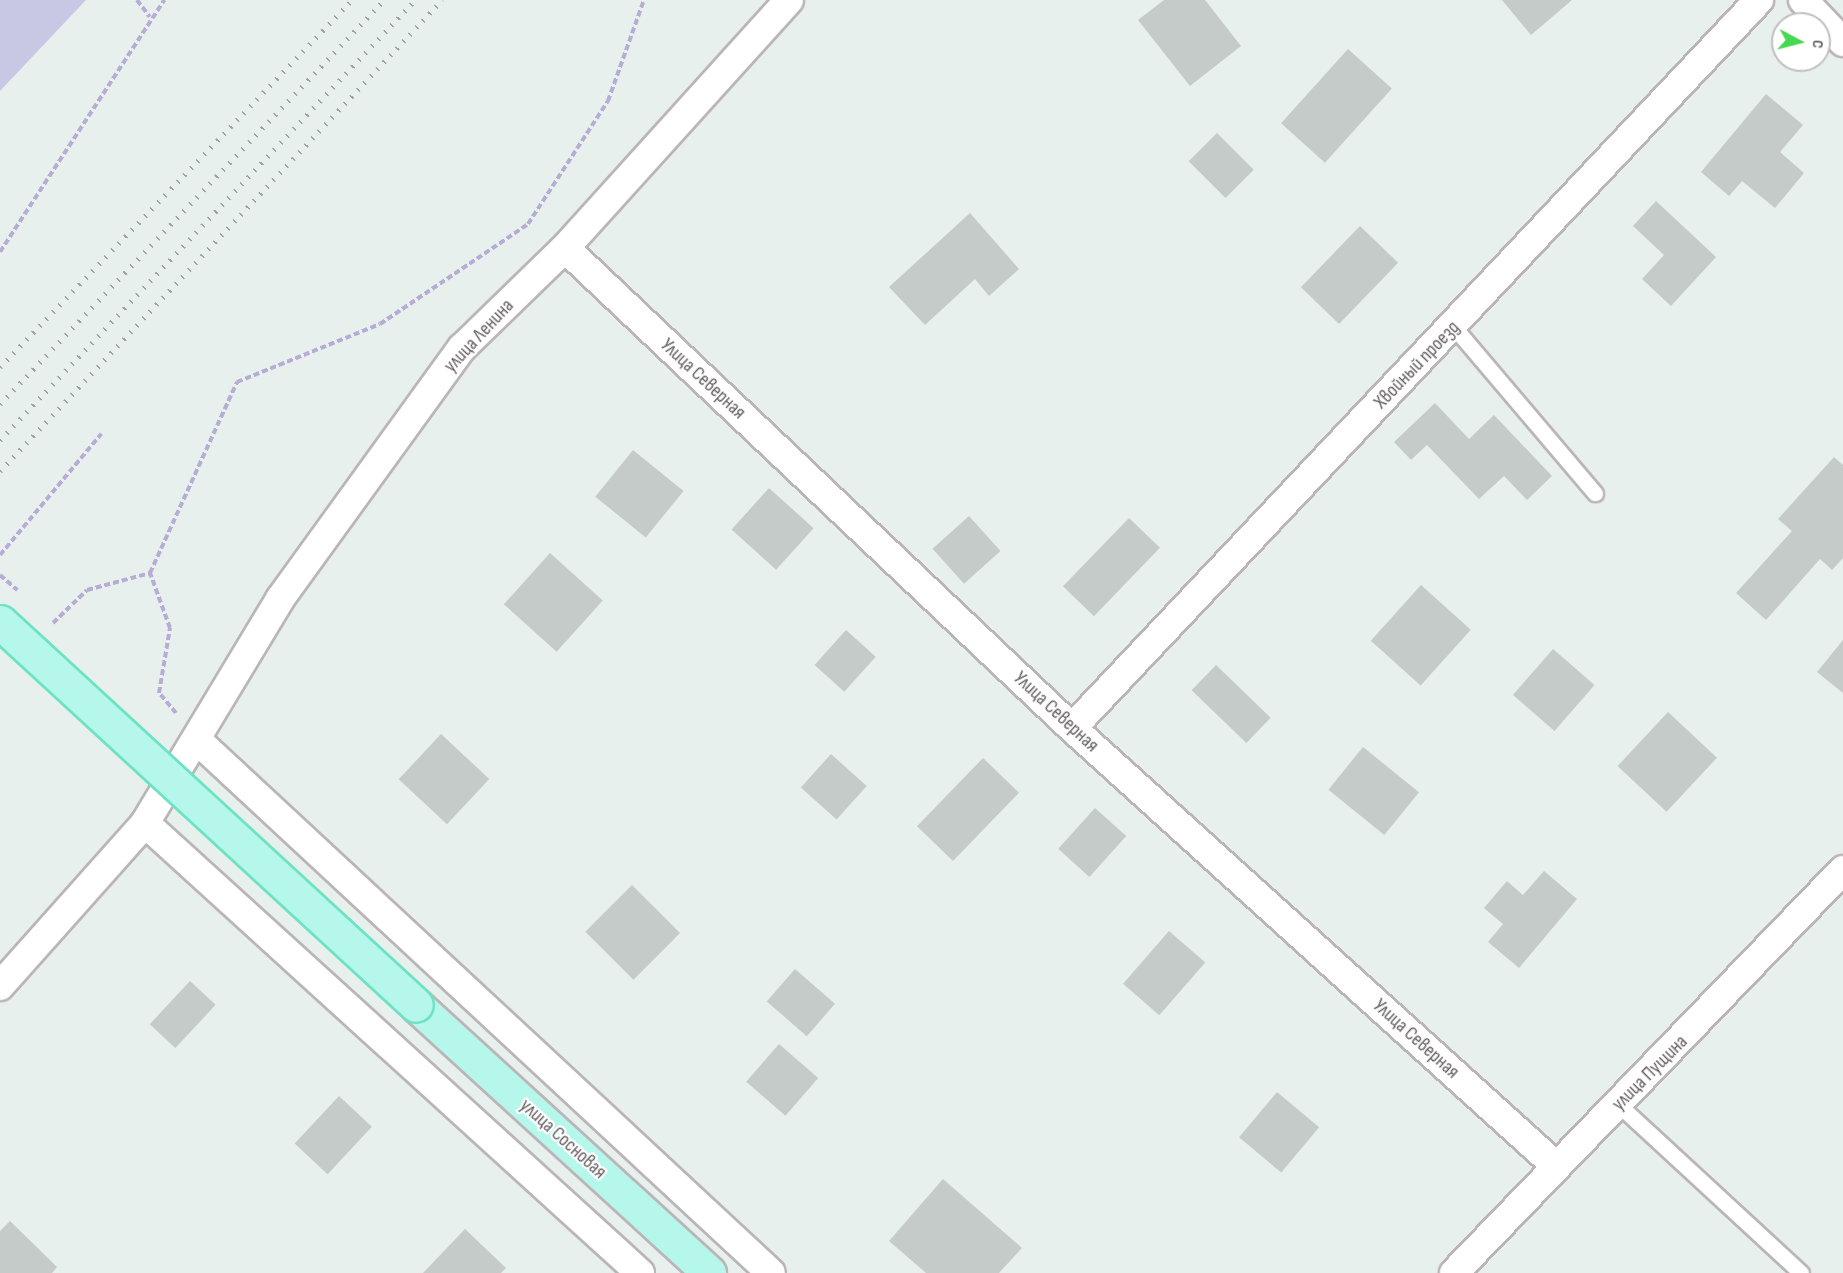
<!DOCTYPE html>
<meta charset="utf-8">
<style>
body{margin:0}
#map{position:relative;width:1843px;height:1273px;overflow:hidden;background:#e8f0ee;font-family:"Sofia Sans Condensed",sans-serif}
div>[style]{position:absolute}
.green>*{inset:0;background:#c8c8e4}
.building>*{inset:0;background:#c4cbc9;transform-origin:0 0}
.path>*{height:4px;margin-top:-2px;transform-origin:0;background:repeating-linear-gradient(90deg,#b7acd5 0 6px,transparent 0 9px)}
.roads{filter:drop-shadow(2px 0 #bbb5b8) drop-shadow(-2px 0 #bbb5b8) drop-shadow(0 2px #bbb5b8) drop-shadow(0 -2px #bbb5b8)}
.service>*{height:15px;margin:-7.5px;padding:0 7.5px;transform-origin:7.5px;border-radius:7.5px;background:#fff}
.minor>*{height:28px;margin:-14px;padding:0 14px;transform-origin:14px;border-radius:14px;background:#fff}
.primary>*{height:33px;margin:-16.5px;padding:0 16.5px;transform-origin:16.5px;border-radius:16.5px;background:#b6f7ec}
.rail>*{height:4.5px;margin-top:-2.25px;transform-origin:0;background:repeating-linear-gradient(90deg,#a3a0a2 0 1.5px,transparent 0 9.5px)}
.path-bridge>*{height:4px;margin-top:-2px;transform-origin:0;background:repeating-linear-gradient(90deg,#b7acd5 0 6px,transparent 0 9px)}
.bridges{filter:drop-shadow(2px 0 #6de3c2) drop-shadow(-2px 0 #6de3c2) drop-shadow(0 2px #6de3c2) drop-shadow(0 -2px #6de3c2)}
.primary-bridge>*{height:33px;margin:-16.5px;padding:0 16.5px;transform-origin:16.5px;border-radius:16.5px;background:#b6f7ec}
span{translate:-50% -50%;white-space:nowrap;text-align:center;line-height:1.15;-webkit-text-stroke:4.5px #fff;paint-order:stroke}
.street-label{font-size:20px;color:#675f63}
.north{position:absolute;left:1771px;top:12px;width:60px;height:60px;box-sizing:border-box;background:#fff;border:2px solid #c2bfc1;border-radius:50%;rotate:97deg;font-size:16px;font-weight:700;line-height:24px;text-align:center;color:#675f63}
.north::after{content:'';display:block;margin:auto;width:21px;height:27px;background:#46d851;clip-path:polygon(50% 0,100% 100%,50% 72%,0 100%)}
</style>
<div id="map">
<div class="green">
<div style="clip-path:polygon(0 0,86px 0,0 91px)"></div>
</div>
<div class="building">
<div style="clip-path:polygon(1164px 0,1205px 0,1241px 46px,1190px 86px,1138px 20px)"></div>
<div style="clip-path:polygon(1502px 0,1572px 0,1531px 35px)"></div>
<div style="left:1348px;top:49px;width:59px;height:100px;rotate:42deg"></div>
<div style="clip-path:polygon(1766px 94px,1803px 125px,1780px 152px,1804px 173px,1775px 208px,1742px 181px,1729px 196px,1701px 172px)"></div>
<div style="left:1217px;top:133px;width:52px;height:40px;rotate:45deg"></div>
<div style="clip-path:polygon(1656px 201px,1716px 257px,1671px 306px,1642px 279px,1664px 255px,1633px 226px)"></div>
<div style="clip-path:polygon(970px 213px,1019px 269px,989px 296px,975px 279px,925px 325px,889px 287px)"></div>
<div style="left:1360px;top:226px;width:53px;height:85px;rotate:44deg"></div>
<div style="clip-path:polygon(1435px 403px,1469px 439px,1494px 415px,1552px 476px,1527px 500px,1504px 476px,1479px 499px,1427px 445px,1411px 460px,1394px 442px)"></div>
<div style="left:633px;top:450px;width:65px;height:60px;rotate:39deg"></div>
<div style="clip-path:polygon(1834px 457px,1843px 465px,1843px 558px,1832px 570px,1820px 559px,1766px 620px,1736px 593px,1792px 531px,1778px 519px)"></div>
<div style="left:769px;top:488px;width:60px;height:56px;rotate:42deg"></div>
<div style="left:969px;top:516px;width:47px;height:49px;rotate:48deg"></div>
<div style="left:1129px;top:518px;width:43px;height:95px;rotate:44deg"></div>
<div style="left:550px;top:553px;width:71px;height:69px;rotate:42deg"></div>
<div style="left:1421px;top:585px;width:67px;height:75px;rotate:42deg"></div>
<div style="left:846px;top:630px;width:40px;height:47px;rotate:42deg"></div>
<div style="clip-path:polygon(1843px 640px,1843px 693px,1817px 672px)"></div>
<div style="left:1553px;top:649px;width:55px;height:61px;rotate:41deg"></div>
<div style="left:1216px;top:665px;width:76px;height:35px;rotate:44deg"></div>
<div style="left:1668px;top:712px;width:67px;height:74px;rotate:43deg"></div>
<div style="left:441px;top:734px;width:66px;height:62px;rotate:43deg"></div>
<div style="left:1363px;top:747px;width:72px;height:55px;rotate:39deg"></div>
<div style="left:831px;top:754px;width:48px;height:45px;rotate:42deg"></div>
<div style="left:983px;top:758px;width:50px;height:95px;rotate:44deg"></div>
<div style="left:1095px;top:808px;width:42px;height:55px;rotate:42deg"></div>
<div style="clip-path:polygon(1544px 871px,1577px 899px,1519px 968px,1488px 942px,1503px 924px,1484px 908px,1507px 881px,1523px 895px)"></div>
<div style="left:632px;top:885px;width:68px;height:66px;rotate:45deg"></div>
<div style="left:1169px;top:931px;width:48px;height:70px;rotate:41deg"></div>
<div style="left:795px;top:969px;width:53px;height:43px;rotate:41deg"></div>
<div style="left:190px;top:981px;width:35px;height:59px;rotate:43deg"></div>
<div style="left:779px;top:1044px;width:52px;height:50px;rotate:41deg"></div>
<div style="left:1277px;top:1092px;width:55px;height:59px;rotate:40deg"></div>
<div style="left:339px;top:1096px;width:45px;height:65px;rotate:43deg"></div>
<div style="clip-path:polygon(943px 1179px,1022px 1248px,999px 1273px,926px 1273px,889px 1241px)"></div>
<div style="clip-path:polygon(10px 1221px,57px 1267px,52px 1273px,0 1273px,0 1231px)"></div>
<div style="clip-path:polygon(465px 1229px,506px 1268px,501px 1273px,423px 1273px)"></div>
</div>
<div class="path">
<div style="left:137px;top:0;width:21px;rotate:53deg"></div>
<div style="left:0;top:252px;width:301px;rotate:-56.9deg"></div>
<div style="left:0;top:555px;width:158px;rotate:-50.1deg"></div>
<div style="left:53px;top:623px;width:47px;rotate:-44.1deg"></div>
<div style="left:87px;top:590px;width:65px;rotate:-15.1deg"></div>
<div style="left:176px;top:713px;width:26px;rotate:-130deg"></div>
<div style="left:159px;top:693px;width:66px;rotate:-80.4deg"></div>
<div style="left:170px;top:628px;width:59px;rotate:-110deg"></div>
<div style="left:150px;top:573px;width:210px;rotate:-65.5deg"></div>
<div style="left:237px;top:382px;width:154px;rotate:-22.1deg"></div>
<div style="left:380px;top:324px;width:179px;rotate:-34deg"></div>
<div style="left:528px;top:224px;width:147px;rotate:-57deg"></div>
<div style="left:608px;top:101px;width:107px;rotate:-70.4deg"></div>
</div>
<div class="roads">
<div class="service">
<div style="left:1454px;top:327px;width:218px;rotate:49.7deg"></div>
<div style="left:1618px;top:1104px;width:249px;rotate:42.7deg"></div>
</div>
<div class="minor">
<div style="left:1803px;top:0;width:58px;rotate:46.4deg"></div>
<div style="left:565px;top:248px;width:698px;rotate:43.43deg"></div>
<div style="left:1072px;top:728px;width:653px;rotate:42.14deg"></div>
<div style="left:1072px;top:728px;width:1001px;rotate:-46.66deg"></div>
<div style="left:197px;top:740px;width:783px;rotate:42.88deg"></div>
<div style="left:145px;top:823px;width:669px;rotate:42.27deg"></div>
<div style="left:0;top:986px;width:218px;rotate:-48.3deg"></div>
<div style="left:145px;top:823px;width:262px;rotate:-58.9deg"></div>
<div style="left:280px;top:599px;width:310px;rotate:-54.1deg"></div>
<div style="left:462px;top:348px;width:144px;rotate:-44.2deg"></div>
<div style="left:565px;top:248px;width:334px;rotate:-47.9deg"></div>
<div style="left:1454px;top:1273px;width:560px;rotate:-46.01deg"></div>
</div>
<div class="primary">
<div style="left:416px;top:1005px;width:397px;rotate:42.4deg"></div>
</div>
</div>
<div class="rail">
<div style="left:0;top:367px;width:509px;rotate:-46.2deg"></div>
<div style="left:0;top:404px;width:557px;rotate:-46.45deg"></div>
<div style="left:0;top:440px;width:605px;rotate:-46.67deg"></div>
<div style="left:0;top:471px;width:646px;rotate:-46.82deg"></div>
</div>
<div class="path-bridge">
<div style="left:0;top:575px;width:23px;rotate:41deg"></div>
</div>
<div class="bridges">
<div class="primary-bridge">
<div style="left:0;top:622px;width:565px;rotate:42.63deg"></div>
</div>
</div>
<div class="street-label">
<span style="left:479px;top:336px;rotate:-47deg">улица Ленина</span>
<span style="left:1417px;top:365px;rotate:-46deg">Хвойный проезд</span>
<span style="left:703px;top:379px;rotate:43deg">Улица Северная</span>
<span style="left:1056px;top:712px;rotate:43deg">Улица Северная</span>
<span style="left:1416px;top:1039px;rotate:42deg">Улица Северная</span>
<span style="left:1650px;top:1073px;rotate:-45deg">улица Пущина</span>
<span style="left:563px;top:1139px;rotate:42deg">улица Сосновая</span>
</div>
<div class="north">С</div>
</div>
